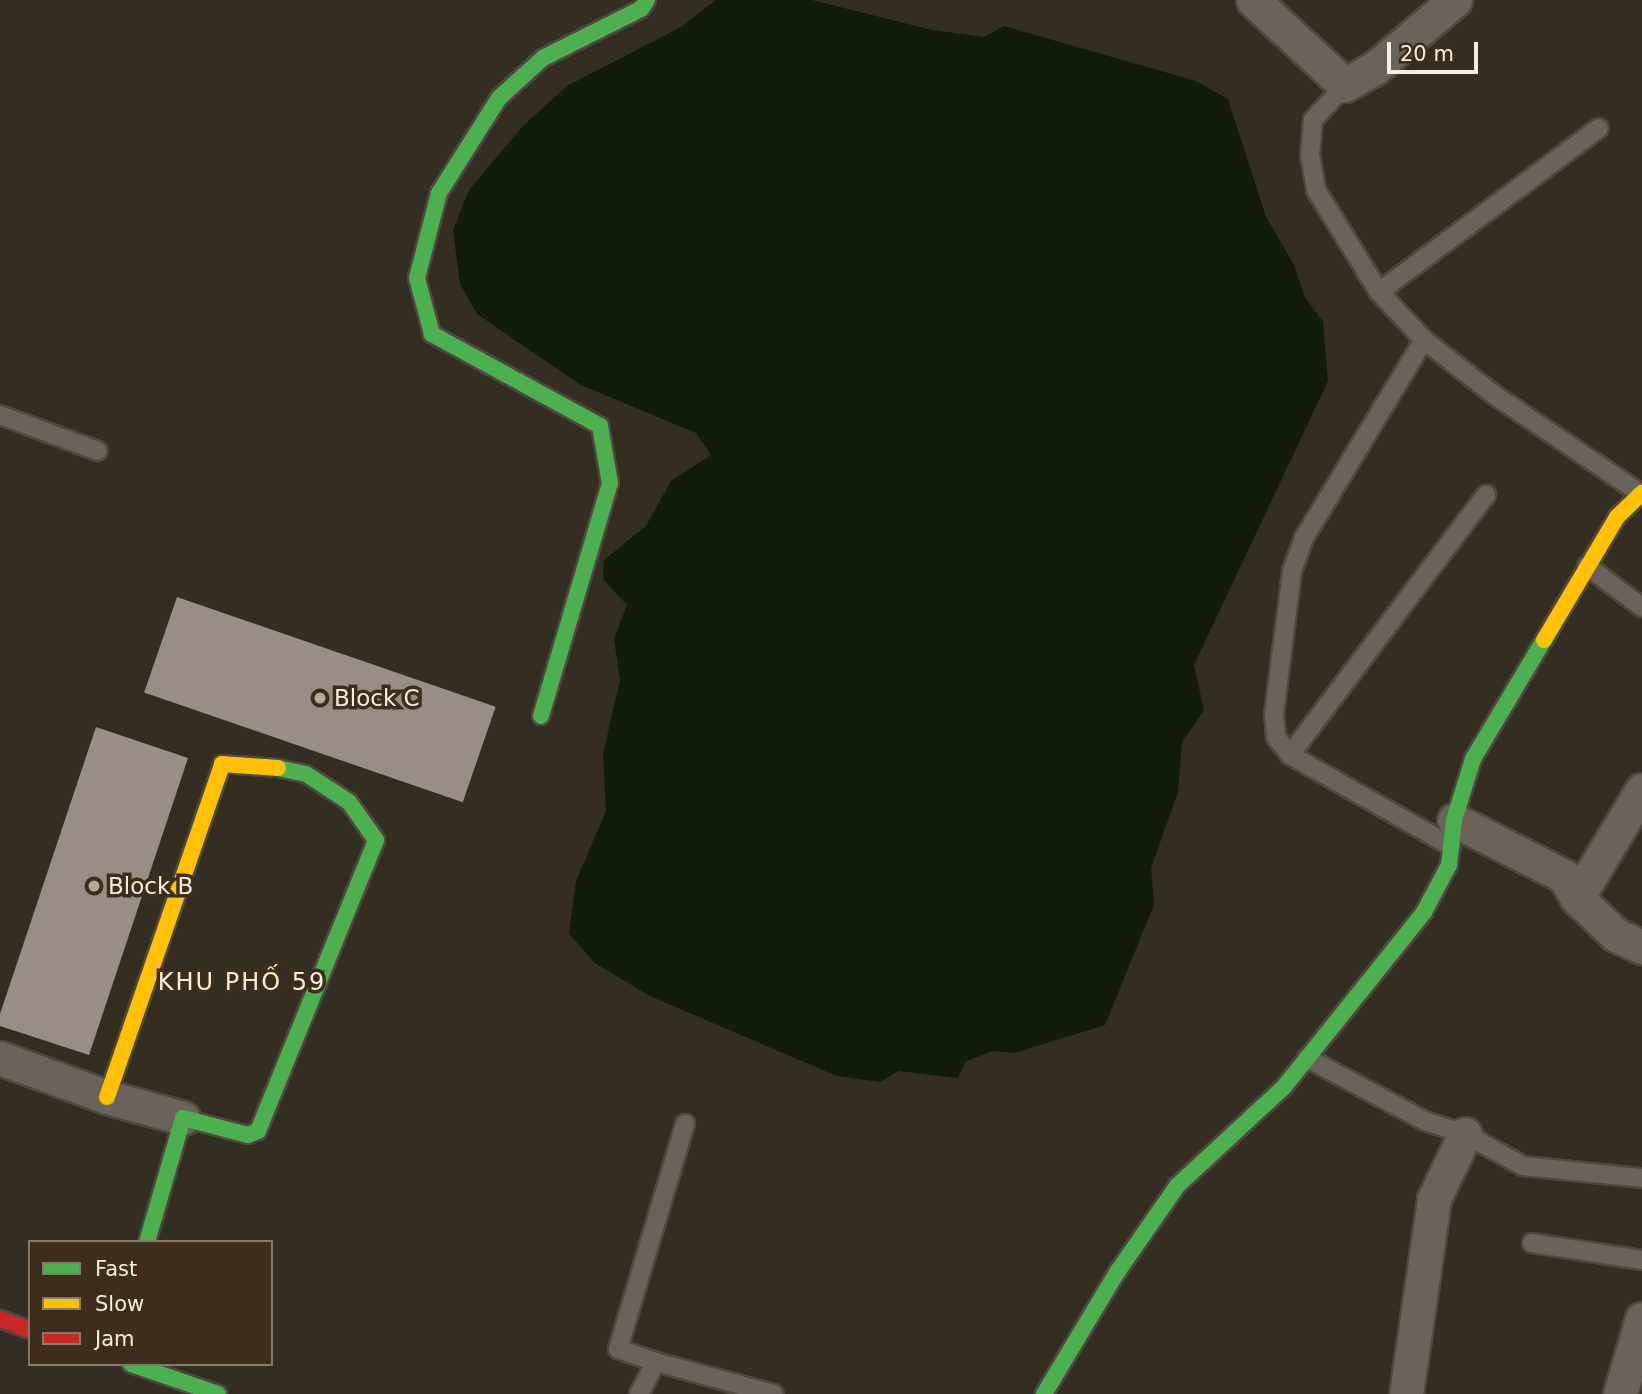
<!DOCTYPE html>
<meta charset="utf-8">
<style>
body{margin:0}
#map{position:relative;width:1642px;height:1394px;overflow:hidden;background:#342d22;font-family:"DejaVu Sans",sans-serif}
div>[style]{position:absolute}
.water>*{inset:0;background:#111d0a}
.building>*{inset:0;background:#988e87;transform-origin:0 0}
.roads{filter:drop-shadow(2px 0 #4f483e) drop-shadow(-2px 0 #4f483e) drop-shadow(0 2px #4f483e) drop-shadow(0 -2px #4f483e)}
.lane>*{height:18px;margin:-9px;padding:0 9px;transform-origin:9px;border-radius:9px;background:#69635b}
.street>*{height:33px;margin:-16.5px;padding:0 16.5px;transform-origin:16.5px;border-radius:16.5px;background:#69635b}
.fast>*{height:16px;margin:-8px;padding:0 8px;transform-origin:8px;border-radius:8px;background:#4caf50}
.slow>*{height:16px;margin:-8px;padding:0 8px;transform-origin:8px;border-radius:8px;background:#ffc107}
.jam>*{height:16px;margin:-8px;padding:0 8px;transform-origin:8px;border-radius:8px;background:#c62828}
.dots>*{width:19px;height:19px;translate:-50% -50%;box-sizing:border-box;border:4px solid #3c2e1a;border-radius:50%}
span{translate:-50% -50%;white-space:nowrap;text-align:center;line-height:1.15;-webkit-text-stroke:7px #3c2e1a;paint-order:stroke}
.poi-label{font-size:23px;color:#f6ece0}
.left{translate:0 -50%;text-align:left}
.neighbourhood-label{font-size:24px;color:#f6ece0;letter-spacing:2px}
.legend{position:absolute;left:28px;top:1240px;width:245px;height:126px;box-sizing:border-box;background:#3c2e1a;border:2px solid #867a69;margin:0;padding:9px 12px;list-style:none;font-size:21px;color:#f6ece0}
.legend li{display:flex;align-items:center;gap:14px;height:35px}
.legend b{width:35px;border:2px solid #867a69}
.scale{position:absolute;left:1387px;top:42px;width:91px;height:32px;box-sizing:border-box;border:4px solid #f6ece0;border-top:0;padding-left:9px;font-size:21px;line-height:24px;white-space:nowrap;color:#f6ece0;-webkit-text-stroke:5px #3c2e1a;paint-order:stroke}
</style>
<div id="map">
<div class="water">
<div style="clip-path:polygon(716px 0,812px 0,932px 30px,984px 37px,1004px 26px,1196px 81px,1228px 99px,1266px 217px,1294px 265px,1305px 297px,1323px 322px,1328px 381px,1194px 665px,1204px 710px,1182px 742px,1178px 792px,1151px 868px,1154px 905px,1105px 1025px,1014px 1053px,992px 1051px,965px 1062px,958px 1078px,899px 1071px,880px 1082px,837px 1076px,650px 996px,595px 963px,569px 934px,576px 881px,606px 811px,603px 754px,620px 680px,614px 639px,627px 605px,603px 579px,604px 560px,646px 526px,671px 481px,711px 455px,696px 433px,581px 385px,477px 314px,460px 284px,453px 230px,469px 190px,523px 126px,567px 86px,681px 27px)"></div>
</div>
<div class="building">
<div style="left:177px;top:597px;width:337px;height:101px;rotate:19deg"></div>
<div style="clip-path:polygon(96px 727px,188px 758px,89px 1055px,0 1026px,0 1014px)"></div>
</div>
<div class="roads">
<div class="lane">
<div style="left:1345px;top:85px;width:47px;rotate:132.4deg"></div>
<div style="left:1313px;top:120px;width:35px;rotate:95deg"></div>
<div style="left:1310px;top:155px;width:36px;rotate:80deg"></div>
<div style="left:1316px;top:190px;width:120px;rotate:58.3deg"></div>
<div style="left:1379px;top:292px;width:66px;rotate:46.8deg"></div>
<div style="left:1424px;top:340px;width:88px;rotate:38deg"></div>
<div style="left:1493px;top:394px;width:179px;rotate:34deg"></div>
<div style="left:1379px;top:292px;width:274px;rotate:-36.7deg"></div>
<div style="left:0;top:415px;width:104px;rotate:20.2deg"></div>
<div style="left:1587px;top:566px;width:69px;rotate:36.7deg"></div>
<div style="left:1290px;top:755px;width:23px;rotate:-128deg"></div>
<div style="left:1276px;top:737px;width:23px;rotate:-95deg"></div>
<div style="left:1274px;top:714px;width:144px;rotate:-82.8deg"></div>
<div style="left:1292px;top:571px;width:35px;rotate:-70deg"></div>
<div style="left:1304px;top:538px;width:232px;rotate:-58.8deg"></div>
<div style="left:1451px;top:846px;width:185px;rotate:-150.5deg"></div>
<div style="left:1290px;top:755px;width:326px;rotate:-53deg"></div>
<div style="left:1307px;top:1058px;width:134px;rotate:28.1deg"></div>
<div style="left:1425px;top:1121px;width:42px;rotate:18deg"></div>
<div style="left:1465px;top:1134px;width:66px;rotate:28.9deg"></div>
<div style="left:1523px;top:1166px;width:120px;rotate:5.8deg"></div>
<div style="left:1532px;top:1243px;width:111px;rotate:8.8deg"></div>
<div style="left:656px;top:1362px;width:40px;rotate:-161.1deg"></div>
<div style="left:618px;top:1349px;width:235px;rotate:-73.4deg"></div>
<div style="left:639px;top:1394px;width:36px;rotate:-62deg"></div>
<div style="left:656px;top:1362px;width:122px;rotate:15.2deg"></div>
</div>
<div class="street">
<div style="left:1253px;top:0;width:125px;rotate:42.7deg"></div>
<div style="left:1345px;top:85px;width:34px;rotate:-30deg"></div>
<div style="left:1375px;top:68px;width:105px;rotate:-40.4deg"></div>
<div style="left:1454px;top:820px;width:123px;rotate:27deg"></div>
<div style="left:1564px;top:876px;width:26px;rotate:59deg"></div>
<div style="left:1577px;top:898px;width:54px;rotate:43.5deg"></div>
<div style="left:1616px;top:935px;width:29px;rotate:25deg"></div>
<div style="left:1577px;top:898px;width:126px;rotate:-59deg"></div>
<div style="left:0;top:1058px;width:114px;rotate:20deg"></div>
<div style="left:107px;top:1097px;width:79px;rotate:15.4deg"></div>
<div style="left:1406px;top:1394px;width:197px;rotate:-81.8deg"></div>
<div style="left:1434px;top:1199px;width:72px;rotate:-64.5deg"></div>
<div style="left:1620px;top:1394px;width:78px;rotate:-73.7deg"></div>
</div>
<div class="fast">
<div style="left:541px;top:716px;width:243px;rotate:-73.5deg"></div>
<div style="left:610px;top:483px;width:58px;rotate:-100deg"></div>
<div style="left:600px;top:426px;width:192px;rotate:-151.3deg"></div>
<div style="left:432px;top:334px;width:58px;rotate:-105deg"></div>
<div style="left:417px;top:278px;width:88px;rotate:-75.5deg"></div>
<div style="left:439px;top:193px;width:112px;rotate:-57.7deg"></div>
<div style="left:499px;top:98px;width:59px;rotate:-42.3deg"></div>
<div style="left:543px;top:58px;width:110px;rotate:-26.6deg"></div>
<div style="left:641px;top:9px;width:11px;rotate:-56deg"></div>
<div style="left:147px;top:1242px;width:129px;rotate:-73.8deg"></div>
<div style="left:183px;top:1118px;width:67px;rotate:14.7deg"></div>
<div style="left:248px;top:1135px;width:11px;rotate:-22deg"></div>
<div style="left:258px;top:1131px;width:314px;rotate:-67.9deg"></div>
<div style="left:376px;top:840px;width:47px;rotate:-125.4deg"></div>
<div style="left:349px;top:802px;width:51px;rotate:-146.9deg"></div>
<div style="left:306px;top:774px;width:29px;rotate:-168deg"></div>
<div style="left:131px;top:1364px;width:92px;rotate:19deg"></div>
<div style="left:1044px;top:1394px;width:144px;rotate:-59deg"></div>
<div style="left:1118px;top:1271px;width:103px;rotate:-55.2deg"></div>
<div style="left:1177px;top:1186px;width:146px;rotate:-42.8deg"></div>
<div style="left:1284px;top:1087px;width:224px;rotate:-51.3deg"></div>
<div style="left:1424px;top:912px;width:53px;rotate:-62deg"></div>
<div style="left:1449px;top:865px;width:45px;rotate:-83.7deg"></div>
<div style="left:1454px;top:820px;width:64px;rotate:-72.7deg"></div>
<div style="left:1473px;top:759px;width:139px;rotate:-59.2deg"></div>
</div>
<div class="slow">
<div style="left:1544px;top:640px;width:143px;rotate:-59.3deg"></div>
<div style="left:1617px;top:517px;width:35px;rotate:-44deg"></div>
<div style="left:107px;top:1097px;width:352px;rotate:-70.9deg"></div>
<div style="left:222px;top:764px;width:56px;rotate:4.1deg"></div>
</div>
<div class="jam">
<div style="left:0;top:1319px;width:32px;rotate:20deg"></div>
</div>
</div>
<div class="dots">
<div style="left:320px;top:698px;background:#b2a99e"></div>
<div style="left:94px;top:886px;background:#b2a99e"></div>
</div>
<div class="poi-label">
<span class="left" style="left:334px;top:698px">Block C</span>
<span class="left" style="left:108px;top:886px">Block B</span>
</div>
<div class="neighbourhood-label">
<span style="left:242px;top:983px">KHU PHỐ 59</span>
</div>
<ul class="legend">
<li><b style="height:9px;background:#4caf50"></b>Fast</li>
<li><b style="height:9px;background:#ffc107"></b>Slow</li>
<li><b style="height:9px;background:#c62828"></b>Jam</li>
</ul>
<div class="scale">20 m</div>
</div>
